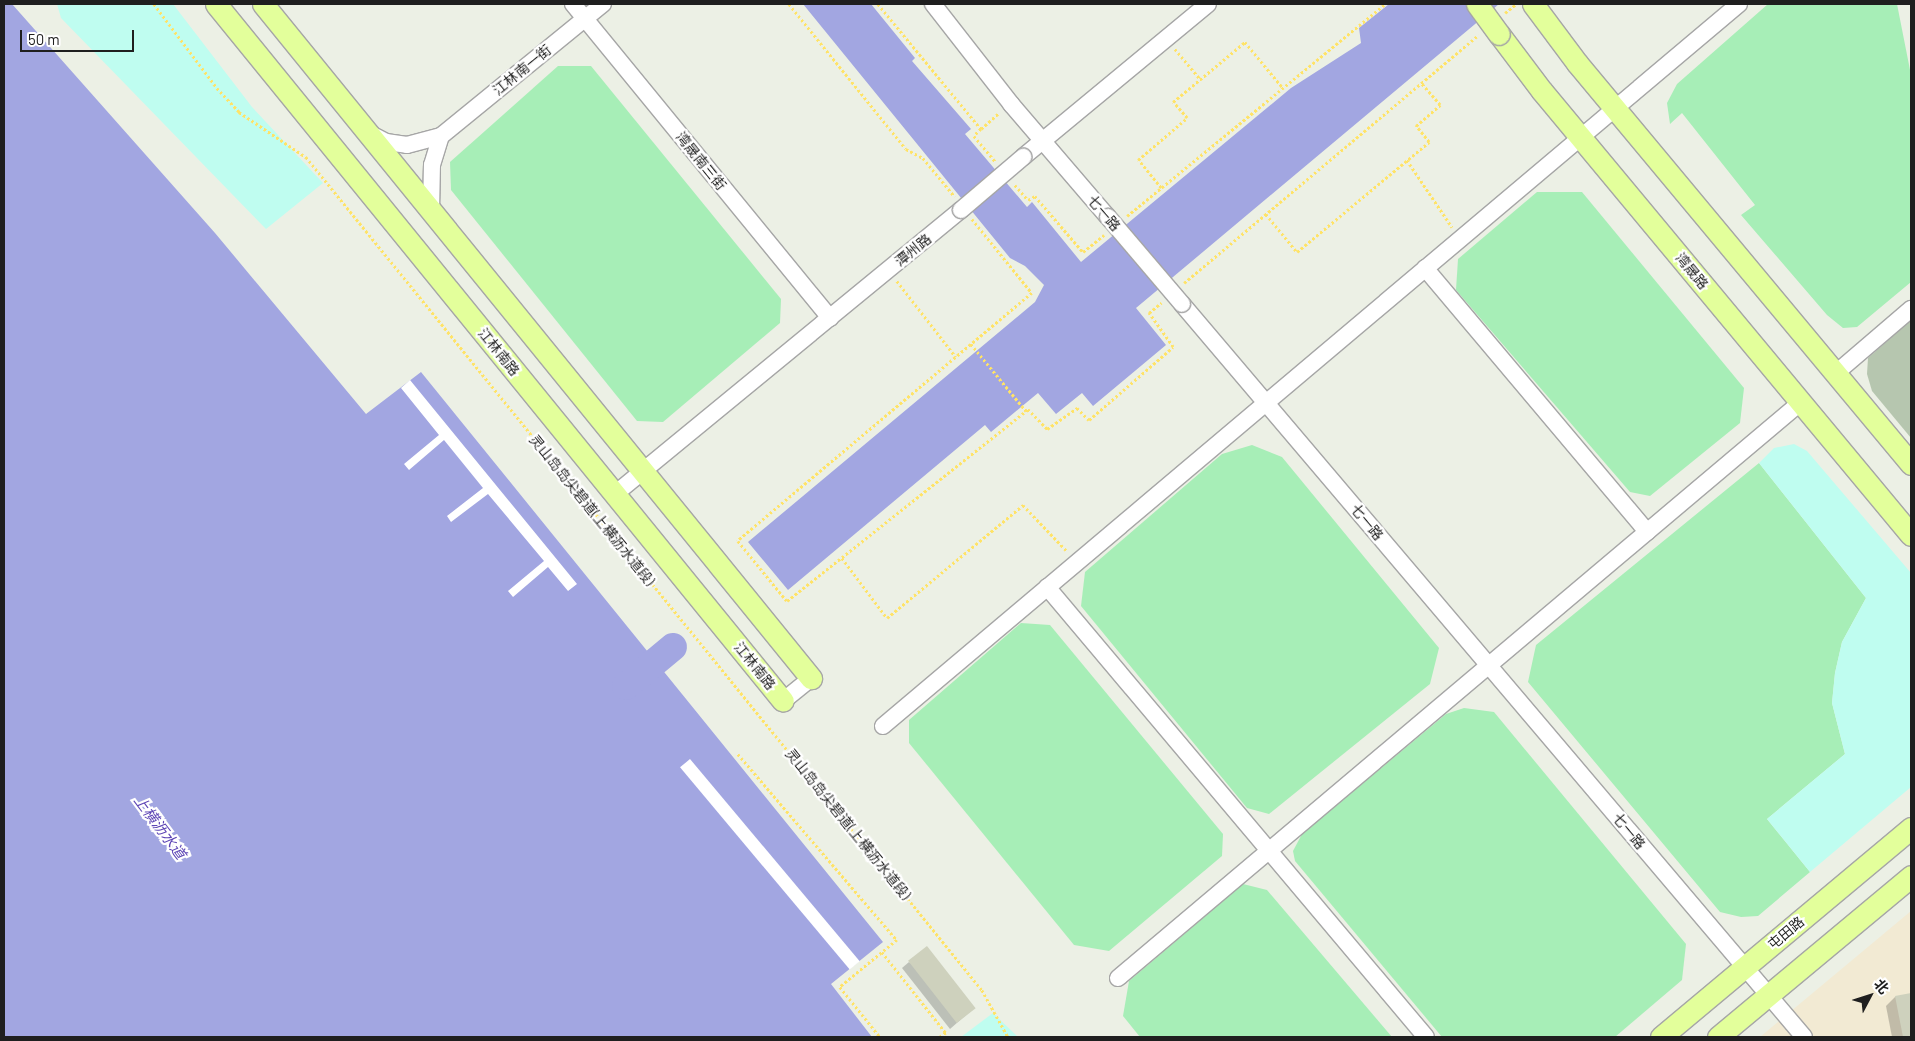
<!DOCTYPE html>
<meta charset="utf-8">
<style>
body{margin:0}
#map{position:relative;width:1915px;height:1041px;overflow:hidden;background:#ecf0e5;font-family:Barlow,"Noto Sans SC",sans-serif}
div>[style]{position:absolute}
.commercial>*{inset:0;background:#f2ead3}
.construction>*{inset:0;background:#b6c6af}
.grass>*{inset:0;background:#a7eeb7}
.park>*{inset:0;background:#bffdf0}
.water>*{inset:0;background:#a2a6e1}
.pier>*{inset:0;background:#fff;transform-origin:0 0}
.shadow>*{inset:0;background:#0003}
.river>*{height:28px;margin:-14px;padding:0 14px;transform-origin:14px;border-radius:14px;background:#a2a6e1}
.building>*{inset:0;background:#ced1bd;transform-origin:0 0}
.path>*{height:2.5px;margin-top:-1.25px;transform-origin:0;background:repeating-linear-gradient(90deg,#ffe367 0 2.5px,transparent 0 5px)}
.roads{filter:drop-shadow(1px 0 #a6a6a6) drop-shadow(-1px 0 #a6a6a6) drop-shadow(0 1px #a6a6a6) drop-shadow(0 -1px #a6a6a6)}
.minor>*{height:16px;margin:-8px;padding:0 8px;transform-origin:8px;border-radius:8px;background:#fff}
.major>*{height:21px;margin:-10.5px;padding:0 10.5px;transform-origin:10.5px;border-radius:10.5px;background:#e3ff9b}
.bridges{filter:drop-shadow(1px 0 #a6a6a6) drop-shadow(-1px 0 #a6a6a6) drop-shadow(0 1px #a6a6a6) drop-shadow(0 -1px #a6a6a6)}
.minor-bridge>*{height:16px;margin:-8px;padding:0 8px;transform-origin:8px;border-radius:8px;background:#fff}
.major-bridge>*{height:21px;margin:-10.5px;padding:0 10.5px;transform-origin:10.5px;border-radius:10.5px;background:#e3ff9b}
span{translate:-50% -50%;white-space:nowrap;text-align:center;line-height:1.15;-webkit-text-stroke:4.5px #fff;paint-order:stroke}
.street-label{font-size:14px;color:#1f1f1f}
.water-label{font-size:15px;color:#5d45b5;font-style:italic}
.frame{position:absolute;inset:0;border:5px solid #1f1f1f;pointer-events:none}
.north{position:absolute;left:1845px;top:971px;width:50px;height:50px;-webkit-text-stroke:4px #fff;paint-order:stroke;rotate:50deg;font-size:14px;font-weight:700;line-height:20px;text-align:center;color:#1f1f1f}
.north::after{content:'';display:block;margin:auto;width:18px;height:22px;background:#1f1f1f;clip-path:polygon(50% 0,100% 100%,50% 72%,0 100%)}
.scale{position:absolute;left:20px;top:30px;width:114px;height:22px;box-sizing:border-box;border:2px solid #1f1f1f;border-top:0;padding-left:6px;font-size:15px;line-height:18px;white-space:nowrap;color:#1f1f1f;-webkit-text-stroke:4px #fff;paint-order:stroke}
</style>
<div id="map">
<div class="commercial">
<div style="clip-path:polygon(1911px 911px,1911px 1037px,1760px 1037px)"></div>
</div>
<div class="construction">
<div style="clip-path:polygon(1911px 320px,1911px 438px,1872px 391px,1867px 374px,1868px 358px)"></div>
</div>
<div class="grass">
<div style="clip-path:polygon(1768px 4px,1897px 4px,1911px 75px,1911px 282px,1857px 327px,1843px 328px,1827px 315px,1741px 215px,1755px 205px,1682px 113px,1670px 124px,1667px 103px,1677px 84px)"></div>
<div style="clip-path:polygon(558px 66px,591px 66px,781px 299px,780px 323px,663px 422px,637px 421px,451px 190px,450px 162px)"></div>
<div style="clip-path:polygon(1537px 192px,1582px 192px,1744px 388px,1740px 423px,1650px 496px,1630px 492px,1456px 290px,1458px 259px)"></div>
<div style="clip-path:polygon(1252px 445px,1282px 457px,1439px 648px,1430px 684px,1269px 814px,1247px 808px,1081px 606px,1085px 572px,1222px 454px)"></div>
<div style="clip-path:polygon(1759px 463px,1866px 598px,1842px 642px,1835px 673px,1832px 703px,1845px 754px,1767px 819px,1810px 872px,1758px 916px,1741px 917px,1720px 912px,1528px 682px,1536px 645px)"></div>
<div style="clip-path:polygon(1021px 623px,1050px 625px,1223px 834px,1222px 856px,1109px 951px,1074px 945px,909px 743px,909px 720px)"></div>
<div style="clip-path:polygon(1464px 708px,1494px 712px,1686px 944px,1682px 980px,1615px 1037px,1442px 1037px,1295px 861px,1293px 851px,1302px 834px,1446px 714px)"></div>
<div style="clip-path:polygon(1243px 884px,1267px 890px,1392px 1037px,1140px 1037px,1123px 1016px,1129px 981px)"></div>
</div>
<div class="park">
<div style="clip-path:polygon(57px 4px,173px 4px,252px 107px,323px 183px,266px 229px,61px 18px)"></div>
<div style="clip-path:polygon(1794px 444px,1807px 451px,1911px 573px,1911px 787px,1810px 872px,1767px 819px,1845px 754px,1832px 703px,1835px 673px,1842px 642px,1866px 598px,1759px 463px,1774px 448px)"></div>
<div style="clip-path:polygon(993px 1013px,1018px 1037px,961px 1037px)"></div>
</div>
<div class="water">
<div style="clip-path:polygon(4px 4px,12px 4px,215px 233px,366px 414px,421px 372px,883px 942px,831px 984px,872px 1037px,4px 1037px)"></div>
<div style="clip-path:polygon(803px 4px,871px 4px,915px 58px,912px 61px,971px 129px,965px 134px,1027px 207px,1032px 202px,1081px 262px,1291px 88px,1361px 43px,1359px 28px,1389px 4px,1499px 4px,1136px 308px,1166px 345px,1093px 406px,1082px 393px,1056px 414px,1038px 393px,991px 432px,985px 425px,788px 590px,748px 542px,1035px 302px,1044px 285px,1025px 266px,1010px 258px)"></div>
</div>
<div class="pier">
<div style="clip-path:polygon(410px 380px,577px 584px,568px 591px,548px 567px,513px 597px,508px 591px,544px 561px,488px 494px,451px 522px,447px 516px,483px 488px,444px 440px,409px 470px,404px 464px,439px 435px,401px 388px)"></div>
<div style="left:690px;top:759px;width:264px;height:13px;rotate:50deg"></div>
</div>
<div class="shadow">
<div style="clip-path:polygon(909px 962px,974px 1008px,950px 1029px,902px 968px)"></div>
<div style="clip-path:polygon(1911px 994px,1911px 1037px,1892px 1037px,1886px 1006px,1895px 997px)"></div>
</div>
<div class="river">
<div style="left:626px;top:686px;width:61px;rotate:-39.7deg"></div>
</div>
<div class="building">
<div style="left:927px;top:946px;width:79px;height:24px;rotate:52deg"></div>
<div style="clip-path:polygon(1911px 993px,1911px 1037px,1903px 1037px,1895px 996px)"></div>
</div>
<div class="path">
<div style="left:154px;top:4px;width:105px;rotate:53.1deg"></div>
<div style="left:217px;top:88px;width:33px;rotate:47deg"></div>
<div style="left:239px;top:112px;width:81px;rotate:33.9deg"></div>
<div style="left:306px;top:157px;width:1073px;rotate:50.94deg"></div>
<div style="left:982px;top:990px;width:54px;rotate:61deg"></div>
<div style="left:789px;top:4px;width:186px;rotate:51.1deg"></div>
<div style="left:906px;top:149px;width:19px;rotate:28deg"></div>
<div style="left:923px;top:158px;width:50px;rotate:50.6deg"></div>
<div style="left:878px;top:4px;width:162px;rotate:50.5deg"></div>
<div style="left:981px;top:129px;width:10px;rotate:135deg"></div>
<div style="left:974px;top:136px;width:33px;rotate:50deg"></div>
<div style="left:1505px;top:13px;width:14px;rotate:-39deg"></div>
<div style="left:1175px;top:49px;width:39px;rotate:50deg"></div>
<div style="left:981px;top:129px;width:24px;rotate:-42deg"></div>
<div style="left:1407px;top:160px;width:81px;rotate:56.1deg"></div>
<div style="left:1015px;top:185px;width:20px;rotate:49deg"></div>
<div style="left:1028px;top:200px;width:8px;rotate:-30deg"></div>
<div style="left:1035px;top:196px;width:74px;rotate:49.4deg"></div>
<div style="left:1083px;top:252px;width:27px;rotate:-39deg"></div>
<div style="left:1161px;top:188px;width:36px;rotate:-129deg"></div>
<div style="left:1138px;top:160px;width:65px;rotate:-40.6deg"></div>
<div style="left:1187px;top:118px;width:21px;rotate:-131deg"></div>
<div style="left:1173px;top:102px;width:94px;rotate:-39.8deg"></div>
<div style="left:1245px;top:42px;width:60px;rotate:50.4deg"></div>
<div style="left:1266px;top:214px;width:49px;rotate:50.8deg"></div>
<div style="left:1297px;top:252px;width:172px;rotate:-39.8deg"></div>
<div style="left:1429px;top:142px;width:21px;rotate:-129deg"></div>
<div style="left:1416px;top:126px;width:32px;rotate:-41deg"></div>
<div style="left:1440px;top:105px;width:29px;rotate:-131deg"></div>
<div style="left:1127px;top:216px;width:334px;rotate:-39.4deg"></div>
<div style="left:972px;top:219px;width:95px;rotate:51deg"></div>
<div style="left:1032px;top:293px;width:385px;rotate:139.9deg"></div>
<div style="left:738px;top:541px;width:77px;rotate:50.8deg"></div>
<div style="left:787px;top:601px;width:308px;rotate:-38.5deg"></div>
<div style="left:1028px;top:409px;width:28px;rotate:46deg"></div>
<div style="left:1047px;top:429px;width:37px;rotate:-35deg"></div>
<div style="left:1077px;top:408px;width:17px;rotate:45deg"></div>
<div style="left:1089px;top:420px;width:111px;rotate:-41deg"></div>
<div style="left:1173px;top:347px;width:42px;rotate:-125.2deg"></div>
<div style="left:1149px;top:313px;width:16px;rotate:-40deg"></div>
<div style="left:897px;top:281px;width:96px;rotate:52.2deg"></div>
<div style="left:1184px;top:283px;width:385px;rotate:-40.1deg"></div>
<div style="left:971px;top:344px;width:87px;rotate:50.6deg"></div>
<div style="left:842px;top:558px;width:75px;rotate:53.1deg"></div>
<div style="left:887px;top:618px;width:177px;rotate:-39.7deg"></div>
<div style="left:1023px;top:505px;width:64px;rotate:46.3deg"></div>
<div style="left:738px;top:754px;width:245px;rotate:49.5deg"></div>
<div style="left:897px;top:940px;width:74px;rotate:140.5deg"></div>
<div style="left:840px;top:987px;width:64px;rotate:51.3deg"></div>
<div style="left:882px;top:952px;width:103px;rotate:51.7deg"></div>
<div style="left:946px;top:1033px;width:7px;rotate:146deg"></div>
</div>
<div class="roads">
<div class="minor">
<div style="left:573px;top:4px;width:406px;rotate:50.7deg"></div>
<div style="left:933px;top:4px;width:127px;rotate:52deg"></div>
<div style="left:1011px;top:104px;width:149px;rotate:49.4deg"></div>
<div style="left:369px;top:133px;width:19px;rotate:28deg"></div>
<div style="left:386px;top:142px;width:21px;rotate:8deg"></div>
<div style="left:407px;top:145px;width:35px;rotate:-15deg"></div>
<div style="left:441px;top:136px;width:209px;rotate:-39.2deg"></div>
<div style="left:1023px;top:157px;width:240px;rotate:-39.6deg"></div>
<div style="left:431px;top:211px;width:46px;rotate:-88.8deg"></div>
<div style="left:432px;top:165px;width:30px;rotate:-73deg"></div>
<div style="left:1425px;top:268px;width:345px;rotate:49.9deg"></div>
<div style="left:1182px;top:304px;width:961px;rotate:49.68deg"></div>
<div style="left:1836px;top:373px;width:99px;rotate:-40.5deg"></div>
<div style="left:615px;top:494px;width:448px;rotate:-39.4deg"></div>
<div style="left:1047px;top:587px;width:588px;rotate:49.9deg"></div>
<div style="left:783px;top:701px;width:36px;rotate:-39deg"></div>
<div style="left:883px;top:726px;width:1120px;rotate:-40.15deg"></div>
<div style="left:1118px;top:978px;width:893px;rotate:-40.14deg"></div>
</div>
<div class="major">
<div style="left:216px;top:4px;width:898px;rotate:50.87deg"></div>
<div style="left:263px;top:4px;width:869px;rotate:50.89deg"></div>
<div style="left:1533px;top:4px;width:74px;rotate:53.3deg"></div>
<div style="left:1577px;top:63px;width:522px;rotate:50.21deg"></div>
<div style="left:1499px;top:34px;width:71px;rotate:53deg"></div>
<div style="left:1542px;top:91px;width:577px;rotate:50.27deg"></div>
<div style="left:1661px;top:1037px;width:326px;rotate:-39.9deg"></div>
<div style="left:1718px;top:1037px;width:251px;rotate:-39.8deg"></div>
</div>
</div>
<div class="bridges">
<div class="minor-bridge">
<div style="left:961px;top:210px;width:82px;rotate:-40.5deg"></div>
<div style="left:1108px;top:217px;width:114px;rotate:49.6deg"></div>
</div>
<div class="major-bridge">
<div style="left:1477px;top:4px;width:37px;rotate:54deg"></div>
</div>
</div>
<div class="street-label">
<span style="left:522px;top:70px;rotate:-39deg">江林南一街</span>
<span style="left:701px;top:161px;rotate:51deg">湾晟南三街</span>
<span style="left:1104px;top:213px;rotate:49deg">七一路</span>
<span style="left:913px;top:250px;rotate:-39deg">潭州路</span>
<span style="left:1692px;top:271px;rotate:50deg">湾晟路</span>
<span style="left:499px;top:352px;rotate:51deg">江林南路</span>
<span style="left:592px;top:510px;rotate:51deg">灵山岛岛尖碧道(上横沥水道段)</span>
<span style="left:1367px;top:522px;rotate:50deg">七一路</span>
<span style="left:755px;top:666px;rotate:51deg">江林南路</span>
<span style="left:848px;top:824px;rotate:51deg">灵山岛岛尖碧道(上横沥水道段)</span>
<span style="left:1629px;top:831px;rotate:50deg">七一路</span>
<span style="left:1786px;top:933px;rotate:-40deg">屯田路</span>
</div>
<div class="water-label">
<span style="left:160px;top:827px;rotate:53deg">上横沥水道</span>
</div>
<div class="frame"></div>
<div class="north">北</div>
<div class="scale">50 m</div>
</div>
